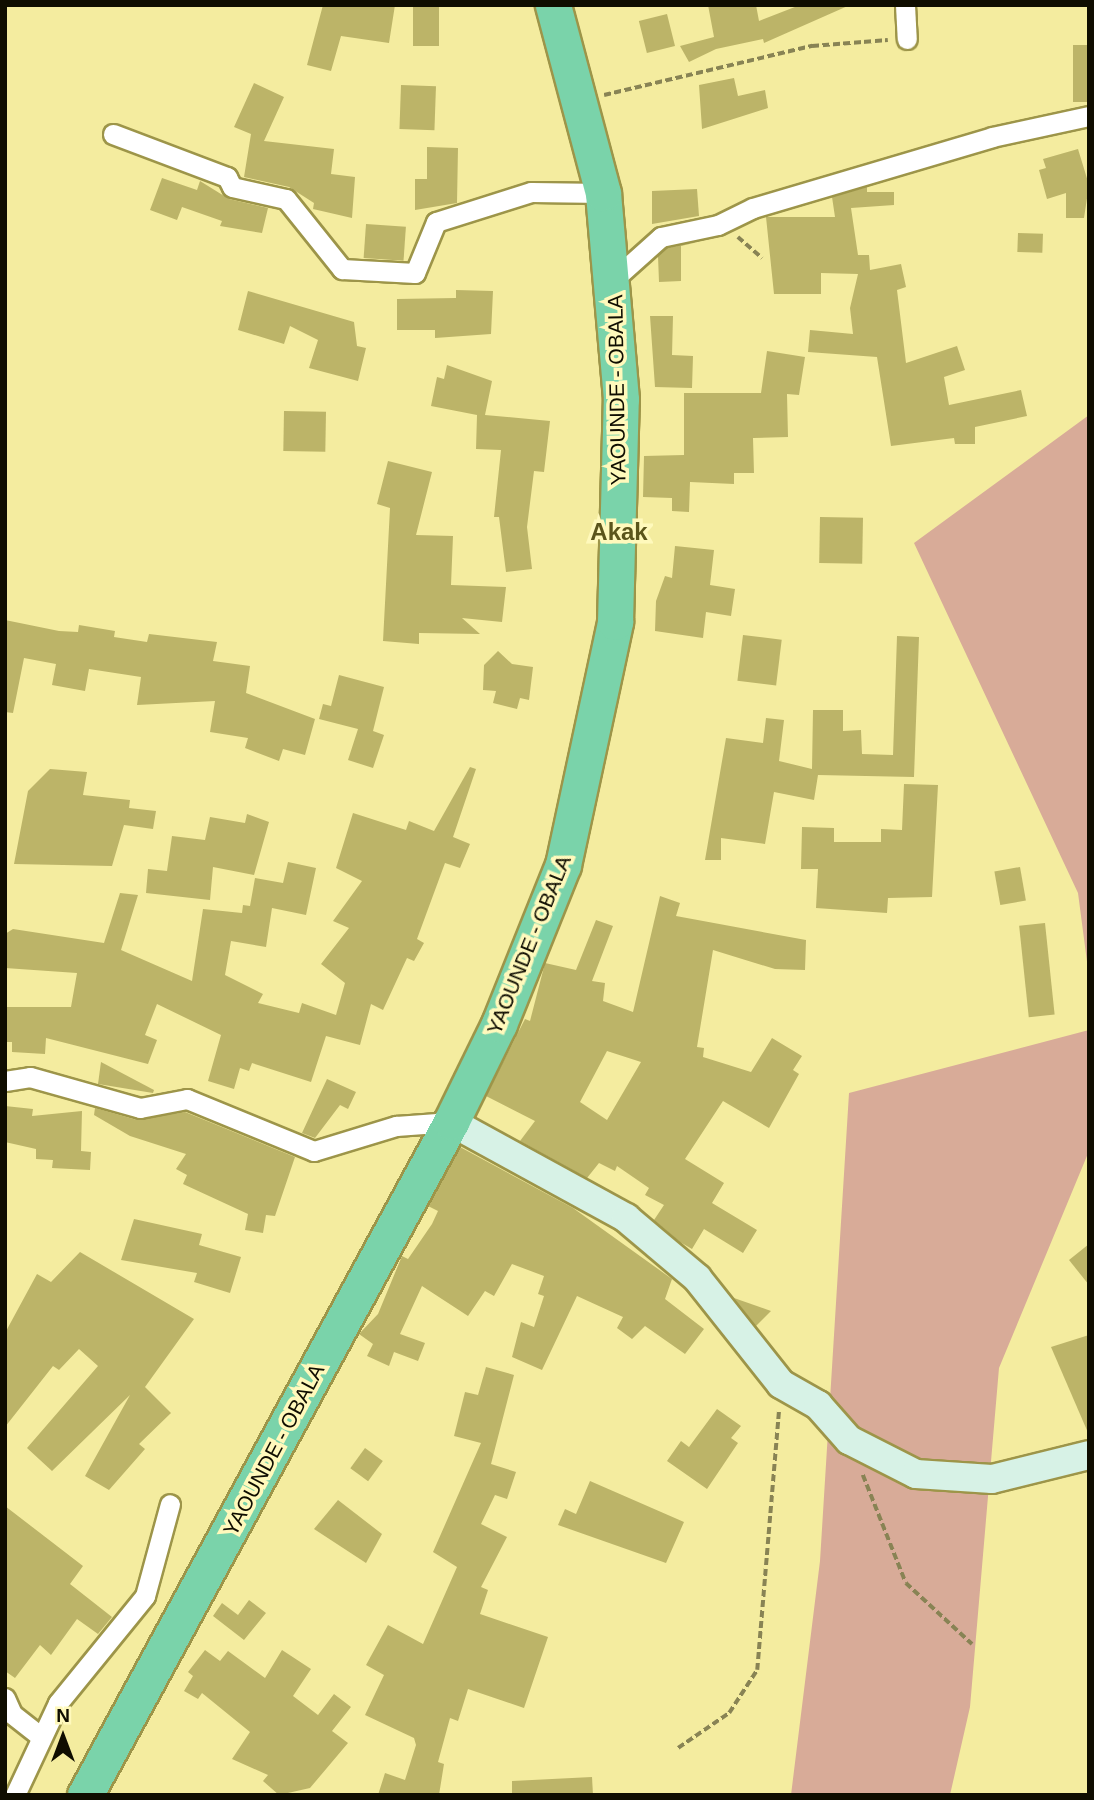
<!DOCTYPE html>
<style>
body{margin:0}
#map{position:relative;width:1094px;height:1800px;overflow:hidden;background:#f4ec9f;font-family:Helvetica,sans-serif}
div>[style]{position:absolute}
.green>*{inset:0;background:#d8ab98}
.building>*{inset:0;background:#bcb468;transform-origin:0 0}
.path>*{height:3.5px;margin-top:-1.75px;transform-origin:0;background:repeating-linear-gradient(90deg,#888354 0 7px,transparent 0 10.5px)}
.roads{filter:drop-shadow(2px 0 #9d9549) drop-shadow(-2px 0 #9d9549) drop-shadow(0 2px #9d9549) drop-shadow(0 -2px #9d9549)}
.street>*{height:19px;margin:-9.5px;padding:0 9.5px;transform-origin:9.5px;border-radius:9.5px;background:#fff}
.secondary>*{height:28px;margin:-14px;padding:0 14px;transform-origin:14px;border-radius:14px;background:#d7f2e6}
.highway>*{height:35px;margin:-17.5px;padding:0 17.5px;transform-origin:17.5px;border-radius:17.5px;background:#7ad3aa}
span{translate:-50% -50%;white-space:nowrap;text-align:center;line-height:1.15;-webkit-text-stroke:7px #fff9bc;paint-order:stroke}
.street-label{font-size:21px;color:#0f0d00}
.quarter-label{font-size:24px;color:#5b551b;font-weight:700}
.frame{position:absolute;inset:0;border:7px solid #0f0d00;pointer-events:none}
.north{position:absolute;left:28px;top:1702px;width:70px;height:70px;-webkit-text-stroke:5px #fff9bc;paint-order:stroke;rotate:0deg;font-size:19px;font-weight:700;line-height:28px;text-align:center;color:#0f0d00}
.north::after{content:'';display:block;margin:auto;width:24px;height:32px;background:#0f0d00;clip-path:polygon(50% 0,100% 100%,50% 72%,0 100%)}
</style>
<div id="map">
<div class="green">
<div style="clip-path:polygon(1089px 415px,1089px 977px,1078px 893px,914px 543px)"></div>
<div style="clip-path:polygon(1089px 1030px,1089px 1151px,999px 1368px,970px 1707px,950px 1795px,791px 1795px,820px 1561px,849px 1093px)"></div>
</div>
<div class="building">
<div style="clip-path:polygon(323px 5px,395px 5px,389px 43px,341px 36px,331px 71px,307px 65px)"></div>
<div style="left:413px;top:5px;width:26px;height:41px"></div>
<div style="clip-path:polygon(708px 5px,756px 5px,759px 21px,800px 5px,850px 5px,764px 43px,763px 39px,716px 49px,689px 62px,680px 46px,714px 37px)"></div>
<div style="left:667px;top:14px;width:33px;height:29px;rotate:76deg"></div>
<div style="left:1073px;top:45px;width:16px;height:57px"></div>
<div style="clip-path:polygon(734px 78px,738px 96px,765px 90px,768px 108px,702px 129px,699px 85px)"></div>
<div style="clip-path:polygon(254px 83px,284px 97px,264px 141px,334px 149px,331px 174px,355px 177px,352px 218px,313px 209px,314px 203px,289px 187px,244px 177px,251px 134px,234px 127px)"></div>
<div style="left:401px;top:85px;width:35px;height:44px;rotate:2deg"></div>
<div style="clip-path:polygon(427px 147px,458px 148px,457px 203px,415px 210px,415px 179px,427px 179px)"></div>
<div style="clip-path:polygon(1078px 149px,1089px 185px,1084px 218px,1066px 218px,1066px 193px,1047px 199px,1039px 170px,1046px 168px,1043px 159px)"></div>
<div style="clip-path:polygon(162px 178px,197px 190px,200px 181px,229px 199px,268px 208px,262px 233px,220px 226px,222px 221px,182px 207px,177px 220px,150px 210px)"></div>
<div style="clip-path:polygon(867px 187px,867px 192px,894px 192px,894px 205px,851px 208px,858px 255px,869px 255px,870px 270px,901px 264px,906px 287px,897px 290px,906px 363px,957px 346px,965px 370px,944px 377px,949px 405px,1021px 390px,1027px 416px,975px 427px,975px 444px,955px 444px,954px 438px,891px 446px,877px 357px,808px 352px,810px 330px,853px 334px,850px 308px,858px 274px,821px 273px,821px 294px,774px 294px,766px 217px,835px 217px,832px 197px)"></div>
<div style="clip-path:polygon(697px 189px,699px 216px,652px 224px,652px 191px)"></div>
<div style="left:366px;top:224px;width:40px;height:34px;rotate:4deg"></div>
<div style="left:1018px;top:233px;width:25px;height:19px;rotate:2deg"></div>
<div style="clip-path:polygon(698px 242px,681px 246px,681px 281px,659px 282px,658px 256px,667px 248px)"></div>
<div style="clip-path:polygon(456px 290px,493px 291px,491px 334px,435px 338px,435px 330px,397px 330px,397px 299px,456px 298px)"></div>
<div style="clip-path:polygon(248px 291px,354px 322px,357px 346px,366px 348px,358px 381px,309px 368px,318px 340px,290px 326px,284px 344px,238px 330px)"></div>
<div style="clip-path:polygon(650px 316px,673px 316px,672px 355px,693px 356px,692px 388px,655px 387px)"></div>
<div style="clip-path:polygon(767px 351px,805px 357px,799px 395px,787px 394px,788px 437px,753px 438px,754px 473px,734px 473px,734px 484px,690px 482px,689px 512px,672px 511px,672px 498px,643px 497px,644px 456px,684px 455px,684px 393px,761px 393px)"></div>
<div style="clip-path:polygon(447px 365px,492px 381px,485px 415px,550px 421px,544px 472px,534px 471px,527px 527px,532px 569px,506px 572px,499px 517px,494px 517px,501px 450px,476px 449px,477px 415px,431px 406px,437px 377px,444px 379px)"></div>
<div style="left:284px;top:411px;width:42px;height:40px;rotate:1deg"></div>
<div style="clip-path:polygon(388px 461px,432px 472px,416px 535px,453px 536px,451px 585px,506px 587px,502px 622px,462px 618px,480px 634px,419px 633px,419px 644px,383px 641px,390px 508px,377px 504px)"></div>
<div style="left:820px;top:517px;width:43px;height:46px;rotate:1deg"></div>
<div style="clip-path:polygon(675px 546px,714px 550px,710px 585px,735px 589px,731px 616px,706px 612px,703px 638px,655px 631px,656px 601px,665px 576px,672px 578px)"></div>
<div style="clip-path:polygon(5px 620px,59px 631px,78px 632px,79px 625px,115px 631px,114px 637px,147px 642px,149px 634px,217px 642px,213px 661px,250px 666px,246px 693px,315px 719px,305px 755px,283px 749px,279px 761px,245px 748px,248px 738px,210px 732px,215px 701px,137px 705px,141px 677px,89px 669px,85px 691px,52px 685px,56px 664px,24px 658px,13px 713px,5px 712px)"></div>
<div style="left:743px;top:635px;width:39px;height:46px;rotate:7deg"></div>
<div style="clip-path:polygon(897px 636px,919px 637px,914px 777px,818px 775px,814px 800px,774px 792px,765px 844px,721px 838px,721px 860px,705px 860px,726px 738px,763px 743px,766px 718px,784px 720px,779px 761px,812px 769px,813px 710px,843px 710px,843px 731px,861px 730px,862px 754px,893px 755px)"></div>
<div style="clip-path:polygon(498px 651px,512px 664px,533px 667px,529px 700px,520px 698px,517px 709px,493px 703px,496px 691px,483px 690px,484px 665px)"></div>
<div style="clip-path:polygon(339px 675px,384px 687px,373px 731px,384px 735px,373px 768px,348px 760px,358px 729px,319px 719px,323px 704px,331px 706px)"></div>
<div style="clip-path:polygon(470px 767px,476px 769px,453px 837px,470px 844px,460px 868px,445px 863px,417px 939px,424px 943px,414px 961px,407px 958px,383px 1010px,371px 1004px,360px 1045px,326px 1036px,311px 1082px,252px 1063px,249px 1071px,240px 1068px,234px 1089px,208px 1081px,221px 1035px,157px 1004px,145px 1035px,157px 1040px,148px 1064px,46px 1038px,45px 1054px,12px 1052px,12px 1042px,5px 1042px,5px 1007px,71px 1007px,77px 973px,5px 968px,5px 934px,13px 929px,104px 943px,120px 893px,138px 895px,121px 950px,192px 981px,203px 909px,242px 913px,243px 905px,250px 906px,255px 878px,283px 883px,288px 862px,316px 868px,306px 915px,272px 908px,266px 947px,231px 941px,225px 975px,263px 994px,258px 1003px,299px 1013px,302px 1003px,336px 1015px,345px 983px,321px 964px,349px 928px,333px 921px,362px 881px,336px 868px,353px 813px,406px 830px,409px 821px,434px 831px)"></div>
<div style="clip-path:polygon(50px 769px,87px 772px,83px 795px,130px 800px,129px 808px,156px 811px,153px 829px,124px 825px,112px 866px,14px 864px,28px 791px)"></div>
<div style="clip-path:polygon(904px 784px,938px 785px,932px 897px,888px 898px,887px 913px,816px 908px,818px 869px,801px 869px,802px 827px,834px 828px,834px 842px,881px 842px,881px 829px,902px 830px)"></div>
<div style="clip-path:polygon(247px 814px,269px 822px,254px 875px,213px 867px,210px 900px,146px 893px,148px 869px,167px 871px,172px 836px,205px 840px,210px 817px,245px 823px)"></div>
<div style="left:1020px;top:867px;width:34px;height:26px;rotate:80deg"></div>
<div style="clip-path:polygon(evenodd,660px 896px,680px 903px,676px 916px,806px 940px,805px 970px,775px 969px,713px 950px,697px 1047px,704px 1048px,703px 1057px,751px 1072px,772px 1038px,802px 1056px,793px 1070px,799px 1074px,769px 1128px,723px 1101px,685px 1159px,724px 1183px,712px 1203px,757px 1230px,743px 1253px,704px 1229px,692px 1249px,680px 1242px,654px 1220px,664px 1205px,645px 1195px,649px 1188px,617px 1166px,615px 1171px,599px 1163px,587px 1178px,520px 1141px,535px 1121px,486px 1096px,525px 1019px,530px 1021px,545px 963px,576px 970px,596px 920px,613px 926px,592px 981px,605px 983px,603px 1001px,633px 1012px,660px 896px,607px 1051px,641px 1062px,607px 1120px,580px 1102px,607px 1051px)"></div>
<div style="left:1045px;top:923px;width:92px;height:26px;rotate:84deg"></div>
<div style="clip-path:polygon(101px 1062px,154px 1090px,153px 1093px,98px 1084px)"></div>
<div style="clip-path:polygon(327px 1079px,356px 1092px,348px 1109px,340px 1105px,315px 1138px,302px 1133px)"></div>
<div style="clip-path:polygon(5px 1106px,33px 1109px,32px 1116px,82px 1111px,81px 1151px,91px 1152px,90px 1170px,52px 1168px,53px 1160px,36px 1159px,36px 1149px,5px 1142px)"></div>
<div style="clip-path:polygon(95px 1108px,137px 1120px,185px 1112px,295px 1157px,275px 1216px,266px 1215px,263px 1233px,245px 1230px,248px 1214px,183px 1184px,187px 1175px,176px 1169px,186px 1154px,130px 1136px,94px 1115px)"></div>
<div style="clip-path:polygon(460px 1147px,573px 1208px,672px 1279px,665px 1299px,704px 1329px,685px 1354px,645px 1326px,632px 1339px,617px 1328px,623px 1317px,577px 1296px,542px 1370px,512px 1357px,521px 1322px,534px 1327px,544px 1296px,538px 1294px,544px 1276px,512px 1264px,494px 1296px,485px 1291px,468px 1316px,422px 1286px,400px 1334px,425px 1343px,418px 1361px,394px 1352px,389px 1366px,367px 1356px,373px 1344px,359px 1334px,378px 1314px,402px 1256px,408px 1259px,432px 1224px,438px 1211px,428px 1206px)"></div>
<div style="clip-path:polygon(134px 1219px,202px 1234px,199px 1245px,241px 1257px,230px 1293px,194px 1282px,197px 1273px,121px 1260px)"></div>
<div style="clip-path:polygon(1089px 1244px,1089px 1285px,1069px 1260px)"></div>
<div style="clip-path:polygon(80px 1252px,194px 1319px,145px 1387px,171px 1413px,139px 1444px,145px 1449px,109px 1490px,85px 1476px,130px 1395px,52px 1471px,27px 1448px,98px 1366px,79px 1349px,59px 1370px,53px 1366px,5px 1427px,5px 1333px,37px 1274px,51px 1282px)"></div>
<div style="clip-path:polygon(734px 1298px,771px 1311px,756px 1326px)"></div>
<div style="clip-path:polygon(1089px 1335px,1089px 1435px,1051px 1347px)"></div>
<div style="clip-path:polygon(486px 1367px,514px 1375px,491px 1464px,516px 1472px,507px 1499px,495px 1495px,481px 1524px,507px 1537px,481px 1587px,488px 1590px,480px 1614px,548px 1637px,524px 1708px,468px 1689px,458px 1721px,450px 1718px,438px 1762px,444px 1764px,439px 1795px,378px 1795px,385px 1773px,405px 1780px,416px 1745px,414px 1738px,365px 1715px,384px 1675px,366px 1665px,388px 1625px,423px 1644px,457px 1567px,433px 1552px,481px 1443px,454px 1436px,465px 1392px,478px 1395px)"></div>
<div style="clip-path:polygon(717px 1409px,741px 1426px,731px 1438px,738px 1443px,707px 1489px,667px 1461px,681px 1441px,689px 1447px)"></div>
<div style="left:365px;top:1448px;width:22px;height:25px;rotate:36deg"></div>
<div style="clip-path:polygon(590px 1481px,684px 1522px,666px 1563px,558px 1525px,565px 1509px,576px 1514px)"></div>
<div style="clip-path:polygon(338px 1500px,382px 1534px,366px 1563px,314px 1529px)"></div>
<div style="clip-path:polygon(5px 1506px,83px 1566px,70px 1584px,112px 1617px,98px 1634px,77px 1619px,51px 1655px,40px 1645px,15px 1678px,5px 1671px)"></div>
<div style="clip-path:polygon(249px 1600px,266px 1613px,244px 1640px,213px 1616px,222px 1603px,238px 1615px)"></div>
<div style="clip-path:polygon(205px 1650px,220px 1661px,228px 1651px,265px 1678px,282px 1650px,311px 1669px,293px 1696px,318px 1715px,334px 1694px,351px 1707px,332px 1731px,348px 1743px,310px 1788px,279px 1795px,263px 1781px,268px 1775px,232px 1759px,250px 1732px,202px 1693px,198px 1699px,184px 1691px,193px 1676px,188px 1672px)"></div>
<div style="clip-path:polygon(592px 1777px,593px 1795px,512px 1795px,512px 1781px)"></div>
</div>
<div class="path">
<div style="left:604px;top:95px;width:214px;rotate:-13.3deg"></div>
<div style="left:812px;top:46px;width:76px;rotate:-4.5deg"></div>
<div style="left:738px;top:237px;width:32px;rotate:41deg"></div>
<div style="left:863px;top:1475px;width:116px;rotate:68.3deg"></div>
<div style="left:906px;top:1583px;width:90px;rotate:42.7deg"></div>
<div style="left:678px;top:1748px;width:62px;rotate:-34.5deg"></div>
<div style="left:729px;top:1713px;width:51px;rotate:-56.9deg"></div>
<div style="left:757px;top:1670px;width:261px;rotate:-85.2deg"></div>
</div>
<div class="roads">
<div class="street">
<div style="left:905px;top:5px;width:34px;rotate:87deg"></div>
<div style="left:113px;top:134px;width:122px;rotate:20.7deg"></div>
<div style="left:227px;top:177px;width:11px;rotate:63deg"></div>
<div style="left:232px;top:187px;width:55px;rotate:12.5deg"></div>
<div style="left:286px;top:199px;width:90px;rotate:51.3deg"></div>
<div style="left:342px;top:269px;width:73px;rotate:3.1deg"></div>
<div style="left:415px;top:273px;width:55px;rotate:-67.6deg"></div>
<div style="left:436px;top:222px;width:100px;rotate:-17.5deg"></div>
<div style="left:531px;top:192px;width:72px;rotate:0.8deg"></div>
<div style="left:614px;top:279px;width:63px;rotate:-41.8deg"></div>
<div style="left:661px;top:237px;width:58px;rotate:-11.9deg"></div>
<div style="left:718px;top:225px;width:39px;rotate:-26deg"></div>
<div style="left:753px;top:208px;width:249px;rotate:-16.5deg"></div>
<div style="left:992px;top:137px;width:99px;rotate:-12.2deg"></div>
<div style="left:5px;top:1081px;width:25px;rotate:-9deg"></div>
<div style="left:30px;top:1077px;width:114px;rotate:15.7deg"></div>
<div style="left:140px;top:1108px;width:48px;rotate:-10.8deg"></div>
<div style="left:187px;top:1099px;width:137px;rotate:22.3deg"></div>
<div style="left:314px;top:1151px;width:86px;rotate:-17deg"></div>
<div style="left:396px;top:1126px;width:55px;rotate:-4.2deg"></div>
<div style="left:5px;top:1698px;width:17px;rotate:66deg"></div>
<div style="left:12px;top:1714px;width:36px;rotate:38deg"></div>
<div style="left:15px;top:1795px;width:102px;rotate:-64.9deg"></div>
<div style="left:58px;top:1703px;width:138px;rotate:-50.9deg"></div>
<div style="left:145px;top:1596px;width:95px;rotate:-74.8deg"></div>
</div>
<div class="secondary">
<div style="left:451px;top:1122px;width:200px;rotate:28.7deg"></div>
<div style="left:626px;top:1218px;width:93px;rotate:40.2deg"></div>
<div style="left:697px;top:1278px;width:135px;rotate:51.6deg"></div>
<div style="left:781px;top:1384px;width:43px;rotate:29.6deg"></div>
<div style="left:818px;top:1405px;width:47px;rotate:48.5deg"></div>
<div style="left:849px;top:1440px;width:75px;rotate:26.9deg"></div>
<div style="left:916px;top:1474px;width:76px;rotate:3.8deg"></div>
<div style="left:992px;top:1479px;width:100px;rotate:-13.9deg"></div>
</div>
<div class="highway">
<div style="left:85px;top:1795px;width:766px;rotate:-61.46deg"></div>
<div style="left:451px;top:1122px;width:109px;rotate:-63.9deg"></div>
<div style="left:499px;top:1024px;width:171px;rotate:-68.1deg"></div>
<div style="left:563px;top:865px;width:249px;rotate:-77.9deg"></div>
<div style="left:615px;top:622px;width:223px;rotate:-88.5deg"></div>
<div style="left:621px;top:399px;width:207px;rotate:-95deg"></div>
<div style="left:603px;top:193px;width:195px;rotate:-104.9deg"></div>
</div>
</div>
<div class="street-label">
<span style="left:617px;top:390px;rotate:-91deg">YAOUNDE - OBALA</span>
<span style="left:529px;top:945px;rotate:-68deg">YAOUNDE - OBALA</span>
<span style="left:274px;top:1450px;rotate:-62deg">YAOUNDE - OBALA</span>
</div>
<div class="quarter-label">
<span style="left:619px;top:532px">Akak</span>
</div>
<div class="frame"></div>
<div class="north">N</div>
</div>
